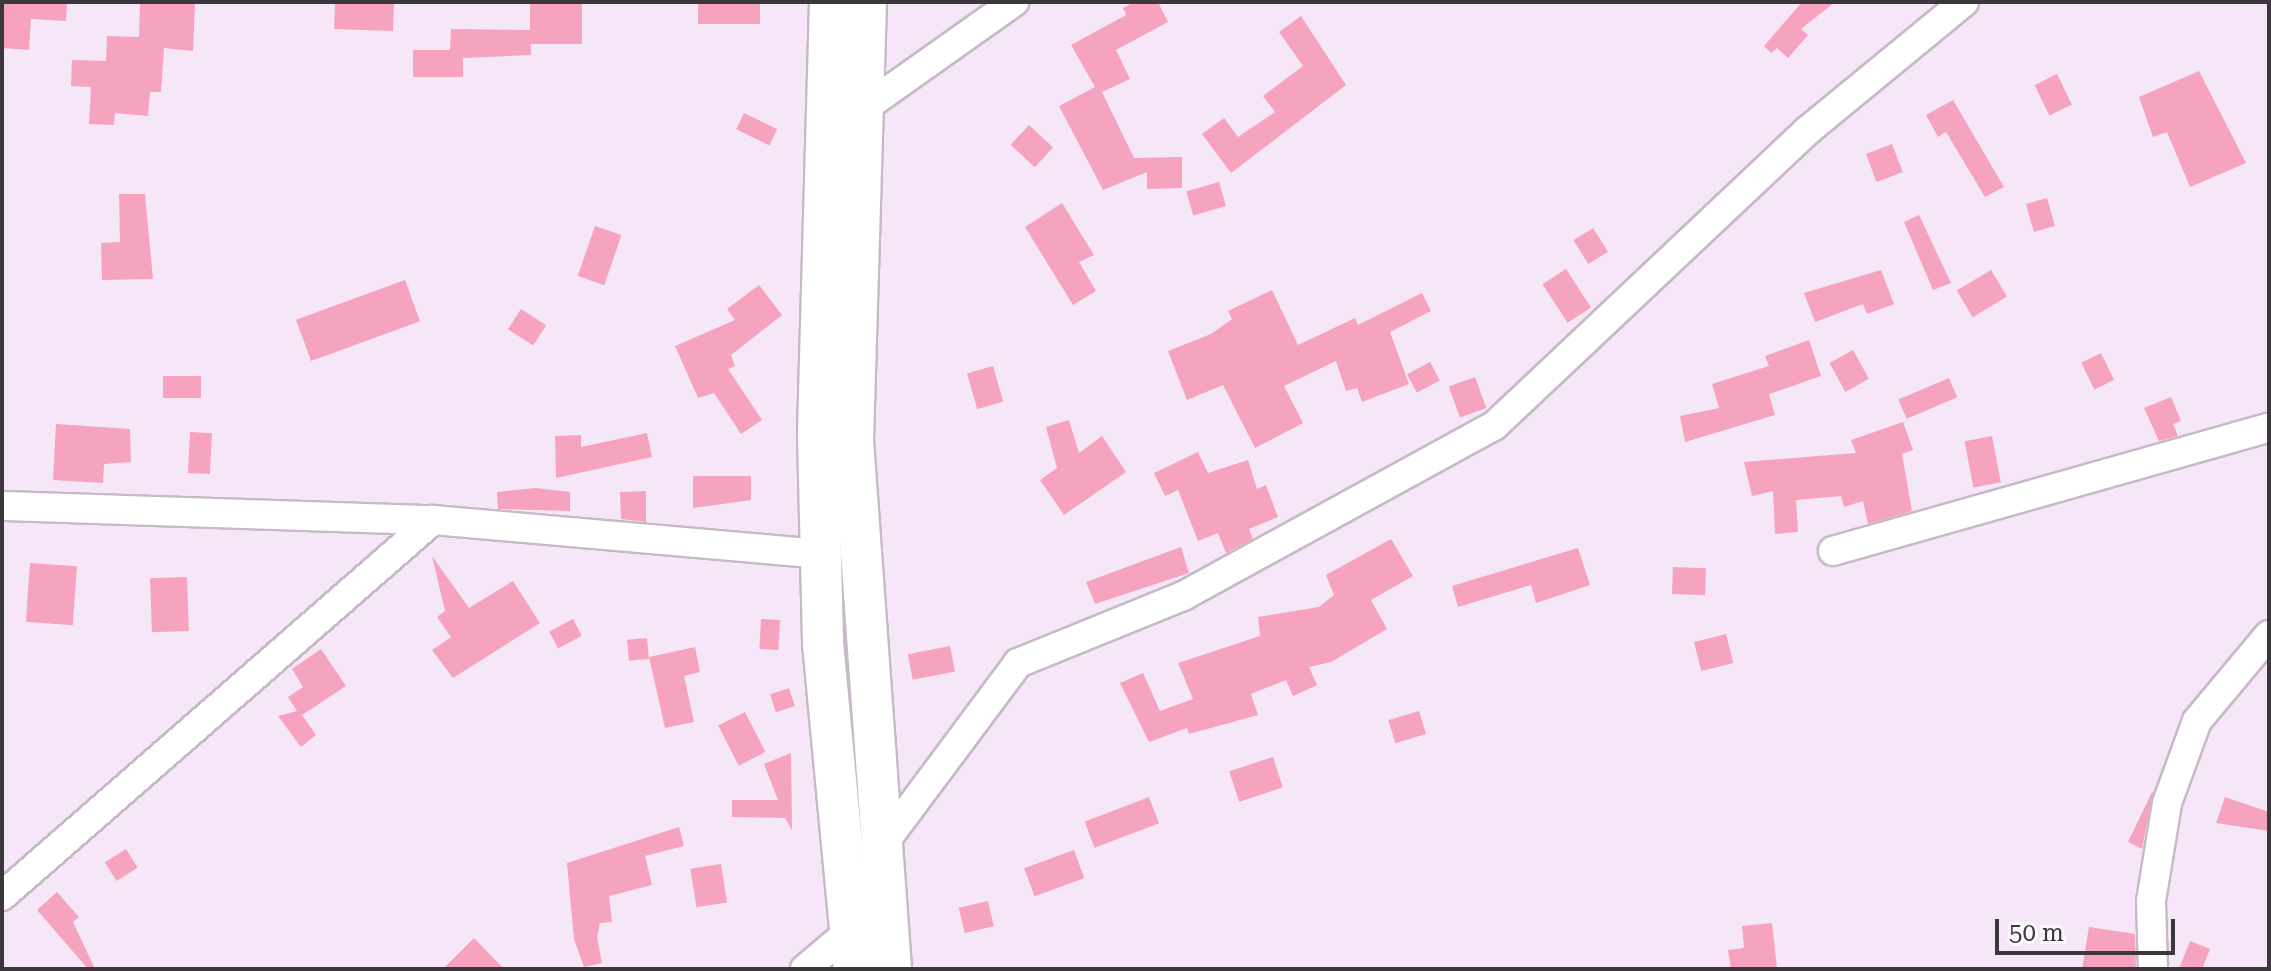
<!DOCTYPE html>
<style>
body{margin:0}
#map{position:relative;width:2271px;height:971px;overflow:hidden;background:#f5e7f7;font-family:"Roboto Serif",serif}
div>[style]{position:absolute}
.building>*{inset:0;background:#f6a3bf;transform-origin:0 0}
.roads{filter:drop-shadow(2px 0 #c7b9c8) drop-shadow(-2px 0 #c7b9c8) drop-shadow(0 2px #c7b9c8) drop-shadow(0 -2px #c7b9c8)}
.street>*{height:28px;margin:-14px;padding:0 14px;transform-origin:14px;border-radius:14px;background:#fff}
.secondary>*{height:40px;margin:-20px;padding:0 20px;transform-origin:20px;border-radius:20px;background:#fff}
span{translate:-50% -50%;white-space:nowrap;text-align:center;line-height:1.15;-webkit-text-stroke:6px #fdf7fe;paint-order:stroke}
.frame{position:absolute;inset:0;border:4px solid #3c373d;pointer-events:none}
.scale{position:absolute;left:1995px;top:919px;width:180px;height:36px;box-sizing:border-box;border:4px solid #3c373d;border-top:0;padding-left:10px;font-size:24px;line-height:28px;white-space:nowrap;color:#3c373d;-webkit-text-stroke:6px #fdf7fe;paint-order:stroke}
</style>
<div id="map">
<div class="building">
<div style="clip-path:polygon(3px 2px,67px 2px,66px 21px,31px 19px,29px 50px,2px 48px)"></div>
<div style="clip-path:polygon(140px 2px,195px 2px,193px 51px,164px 48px,161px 92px,150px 92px,148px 116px,115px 113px,114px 125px,89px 124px,91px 87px,71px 86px,72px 60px,106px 61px,107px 36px,139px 37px)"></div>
<div style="left:335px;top:2px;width:59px;height:27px;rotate:2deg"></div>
<div style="left:530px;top:2px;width:52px;height:42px"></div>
<div style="left:698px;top:2px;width:62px;height:22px"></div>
<div style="clip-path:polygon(1135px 2px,1158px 2px,1168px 22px,1116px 50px,1130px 79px,1102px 92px,1134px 158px,1182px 157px,1182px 188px,1147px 189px,1147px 172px,1103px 190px,1059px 106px,1095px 87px,1071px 45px,1126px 15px,1123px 8px)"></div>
<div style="clip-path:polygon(1802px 2px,1835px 2px,1801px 29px,1808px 35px,1788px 58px,1777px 48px,1771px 53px,1764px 46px)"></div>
<div style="clip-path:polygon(1301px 16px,1346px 85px,1231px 173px,1202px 134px,1224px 118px,1238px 137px,1275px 112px,1263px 96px,1303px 66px,1279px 32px)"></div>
<div style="clip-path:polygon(451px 29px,530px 30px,531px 55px,463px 58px,463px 77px,413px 77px,413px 50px,450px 50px)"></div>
<div style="clip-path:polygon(2199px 71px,2246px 163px,2190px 187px,2167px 132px,2153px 137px,2139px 97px)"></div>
<div style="left:2057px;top:74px;width:34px;height:25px;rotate:64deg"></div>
<div style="clip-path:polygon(1953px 100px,2004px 187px,1985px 197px,1946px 132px,1938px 137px,1926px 115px)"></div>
<div style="left:744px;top:113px;width:37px;height:18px;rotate:26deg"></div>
<div style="left:1029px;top:125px;width:33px;height:27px;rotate:43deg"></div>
<div style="left:1892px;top:144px;width:30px;height:28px;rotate:69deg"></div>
<div style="left:1219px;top:182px;width:25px;height:34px;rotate:74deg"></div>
<div style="clip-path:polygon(119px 194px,145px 194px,153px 279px,102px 280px,101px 243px,120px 242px)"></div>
<div style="left:2047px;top:198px;width:29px;height:22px;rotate:74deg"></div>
<div style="clip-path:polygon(1062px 203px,1094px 255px,1079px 262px,1096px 291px,1073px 305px,1025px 227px)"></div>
<div style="clip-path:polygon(1919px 215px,1951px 283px,1933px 290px,1904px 222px)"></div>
<div style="left:595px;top:226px;width:28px;height:53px;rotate:19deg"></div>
<div style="left:1593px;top:228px;width:28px;height:23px;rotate:58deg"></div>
<div style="left:1566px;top:269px;width:46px;height:28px;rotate:57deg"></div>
<div style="clip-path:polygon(1881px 270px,1894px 304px,1867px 314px,1863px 304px,1815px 322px,1804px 293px)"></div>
<div style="left:1991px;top:270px;width:31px;height:40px;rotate:59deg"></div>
<div style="left:405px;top:280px;width:44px;height:116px;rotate:70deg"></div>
<div style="clip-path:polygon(759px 285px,782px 315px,731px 355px,735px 366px,728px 369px,762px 420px,741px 434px,714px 393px,698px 398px,675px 346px,735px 320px,727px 309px)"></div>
<div style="clip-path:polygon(1272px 290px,1298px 345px,1355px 318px,1358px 325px,1422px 293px,1431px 311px,1390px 332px,1409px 384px,1362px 402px,1357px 388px,1346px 391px,1336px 361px,1284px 386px,1303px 423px,1255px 448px,1223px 385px,1187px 400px,1168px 351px,1211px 334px,1232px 319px,1228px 311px)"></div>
<div style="left:521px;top:309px;width:30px;height:24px;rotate:33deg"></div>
<div style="clip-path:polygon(1809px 340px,1821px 376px,1769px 394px,1775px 415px,1685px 442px,1680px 416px,1719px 408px,1712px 384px,1769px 366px,1765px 356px)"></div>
<div style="left:1853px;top:350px;width:33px;height:27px;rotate:61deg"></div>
<div style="left:2101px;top:353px;width:30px;height:22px;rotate:64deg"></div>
<div style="left:1430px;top:362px;width:21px;height:26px;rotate:62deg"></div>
<div style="left:993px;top:366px;width:37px;height:27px;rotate:74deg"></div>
<div style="left:163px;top:376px;width:38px;height:22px"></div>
<div style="left:1475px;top:377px;width:33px;height:28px;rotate:70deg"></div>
<div style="left:1949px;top:378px;width:21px;height:55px;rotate:67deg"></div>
<div style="clip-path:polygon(2171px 397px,2181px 421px,2173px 424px,2178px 436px,2159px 441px,2144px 408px)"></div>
<div style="clip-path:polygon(1069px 420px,1079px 453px,1102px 436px,1126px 472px,1064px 515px,1040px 480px,1057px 468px,1046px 427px)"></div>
<div style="clip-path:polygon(1903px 422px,1913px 450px,1902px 454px,1912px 511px,1868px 524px,1863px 501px,1844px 507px,1841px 496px,1796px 500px,1798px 532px,1775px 534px,1773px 491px,1752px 496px,1744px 462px,1856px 453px,1851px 440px)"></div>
<div style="clip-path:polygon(56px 424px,130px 429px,131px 462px,104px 464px,103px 483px,53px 480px)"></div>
<div style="left:190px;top:432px;width:22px;height:41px;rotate:3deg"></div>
<div style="clip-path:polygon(647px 433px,652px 457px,556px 478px,555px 436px,581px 435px,581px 447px)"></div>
<div style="left:1992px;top:436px;width:47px;height:28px;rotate:79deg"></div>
<div style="clip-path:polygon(1198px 452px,1208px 473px,1248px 460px,1257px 489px,1266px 485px,1278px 517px,1249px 529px,1253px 539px,1226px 553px,1218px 533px,1198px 541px,1178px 490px,1165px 496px,1154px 473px)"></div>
<div style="clip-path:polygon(693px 476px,751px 476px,751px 500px,693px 508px)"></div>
<div style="clip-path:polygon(536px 488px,570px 492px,570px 511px,498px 509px,497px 492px)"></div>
<div style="clip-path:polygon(646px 491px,646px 522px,621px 519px,620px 492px)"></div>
<div style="clip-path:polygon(1391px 539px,1413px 576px,1371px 600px,1387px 629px,1331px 662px,1309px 667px,1317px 685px,1293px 696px,1286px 680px,1251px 694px,1258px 715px,1189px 734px,1187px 728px,1149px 742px,1120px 683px,1143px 673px,1160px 711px,1193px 699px,1178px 663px,1260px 636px,1258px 617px,1319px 607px,1334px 595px,1326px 575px)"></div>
<div style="clip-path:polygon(1181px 547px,1189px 573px,1095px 604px,1086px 582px)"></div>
<div style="clip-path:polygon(1578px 548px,1590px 585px,1536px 603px,1531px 585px,1458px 607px,1452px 586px)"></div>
<div style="clip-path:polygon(432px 556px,469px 608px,513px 581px,540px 623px,453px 678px,432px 650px,451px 637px,437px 617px,445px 611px)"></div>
<div style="left:30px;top:563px;width:47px;height:59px;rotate:4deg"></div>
<div style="left:1673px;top:567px;width:33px;height:27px;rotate:2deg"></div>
<div style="left:187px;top:577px;width:54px;height:37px;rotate:88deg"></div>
<div style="left:573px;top:619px;width:19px;height:27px;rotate:62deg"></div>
<div style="left:761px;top:619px;width:19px;height:30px;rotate:3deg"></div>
<div style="left:1726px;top:634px;width:30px;height:33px;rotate:76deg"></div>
<div style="left:647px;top:638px;width:21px;height:20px;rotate:85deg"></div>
<div style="left:950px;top:646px;width:26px;height:43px;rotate:79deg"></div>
<div style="clip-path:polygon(695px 647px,700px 672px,684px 676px,694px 722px,665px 728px,649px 657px)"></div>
<div style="clip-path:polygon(321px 649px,346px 686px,302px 715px,316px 735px,301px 747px,278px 716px,297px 711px,288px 697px,303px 687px,292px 669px)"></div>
<div style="left:789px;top:688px;width:19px;height:20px;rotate:72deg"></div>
<div style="left:1419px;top:711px;width:24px;height:32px;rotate:73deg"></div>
<div style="left:745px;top:712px;width:45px;height:30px;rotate:63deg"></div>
<div style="clip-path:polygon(791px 753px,792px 830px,785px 818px,732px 817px,732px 800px,778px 800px,764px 764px)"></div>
<div style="left:1273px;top:757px;width:32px;height:46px;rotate:72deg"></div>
<div style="clip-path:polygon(2152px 792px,2153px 792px,2142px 849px,2128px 842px)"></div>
<div style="left:1149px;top:797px;width:28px;height:69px;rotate:69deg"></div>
<div style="clip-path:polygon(2225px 797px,2269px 812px,2269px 831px,2216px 823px)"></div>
<div style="clip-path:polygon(679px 827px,684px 846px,645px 856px,652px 885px,609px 896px,612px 922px,600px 923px,597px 937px,602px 963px,584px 967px,574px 939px,567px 863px)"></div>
<div style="left:126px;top:849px;width:22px;height:25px;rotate:58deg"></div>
<div style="left:1074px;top:850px;width:30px;height:53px;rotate:70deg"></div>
<div style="left:721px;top:864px;width:39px;height:31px;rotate:81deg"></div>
<div style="clip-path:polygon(57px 892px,79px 917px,73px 922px,95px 969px,88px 969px,37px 910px)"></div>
<div style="left:988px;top:901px;width:26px;height:30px;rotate:77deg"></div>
<div style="clip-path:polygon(1772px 923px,1777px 969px,1731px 969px,1728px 950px,1744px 948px,1742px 926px)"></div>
<div style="clip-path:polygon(2089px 927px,2135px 934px,2136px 969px,2082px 969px)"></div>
<div style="clip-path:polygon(474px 938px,504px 969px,443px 969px)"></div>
<div style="clip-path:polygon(2190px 941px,2210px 949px,2202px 969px,2179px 969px)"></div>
</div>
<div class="roads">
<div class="street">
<div style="left:860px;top:111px;width:189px;rotate:-35.3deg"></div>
<div style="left:2px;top:506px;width:431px;rotate:1.9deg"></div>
<div style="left:433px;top:520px;width:389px;rotate:5deg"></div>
<div style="left:1833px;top:551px;width:453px;rotate:-15.8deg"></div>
<div style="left:881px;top:847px;width:229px;rotate:-53.3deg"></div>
<div style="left:1018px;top:663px;width:178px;rotate:-22.1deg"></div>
<div style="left:1183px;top:596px;width:354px;rotate:-28.7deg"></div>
<div style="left:1494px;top:426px;width:430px;rotate:-43.3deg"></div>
<div style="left:1807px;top:131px;width:203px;rotate:-39.4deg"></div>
<div style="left:2px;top:896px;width:572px;rotate:-41.1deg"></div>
<div style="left:805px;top:969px;width:60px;rotate:-40.3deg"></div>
<div style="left:2153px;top:969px;width:68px;rotate:-91.7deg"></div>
<div style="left:2151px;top:901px;width:99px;rotate:-80.7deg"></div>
<div style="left:2167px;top:803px;width:87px;rotate:-69.9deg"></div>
<div style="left:2197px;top:721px;width:112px;rotate:-50.1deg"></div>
</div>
<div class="secondary">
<div style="left:830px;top:2px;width:434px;rotate:91.6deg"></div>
<div style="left:818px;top:436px;width:207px;rotate:88.6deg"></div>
<div style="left:823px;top:643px;width:327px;rotate:84.6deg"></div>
<div style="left:866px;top:2px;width:439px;rotate:91.7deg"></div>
<div style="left:853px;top:441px;width:529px;rotate:85.88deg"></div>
</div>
</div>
<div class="frame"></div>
<div class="scale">50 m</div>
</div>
